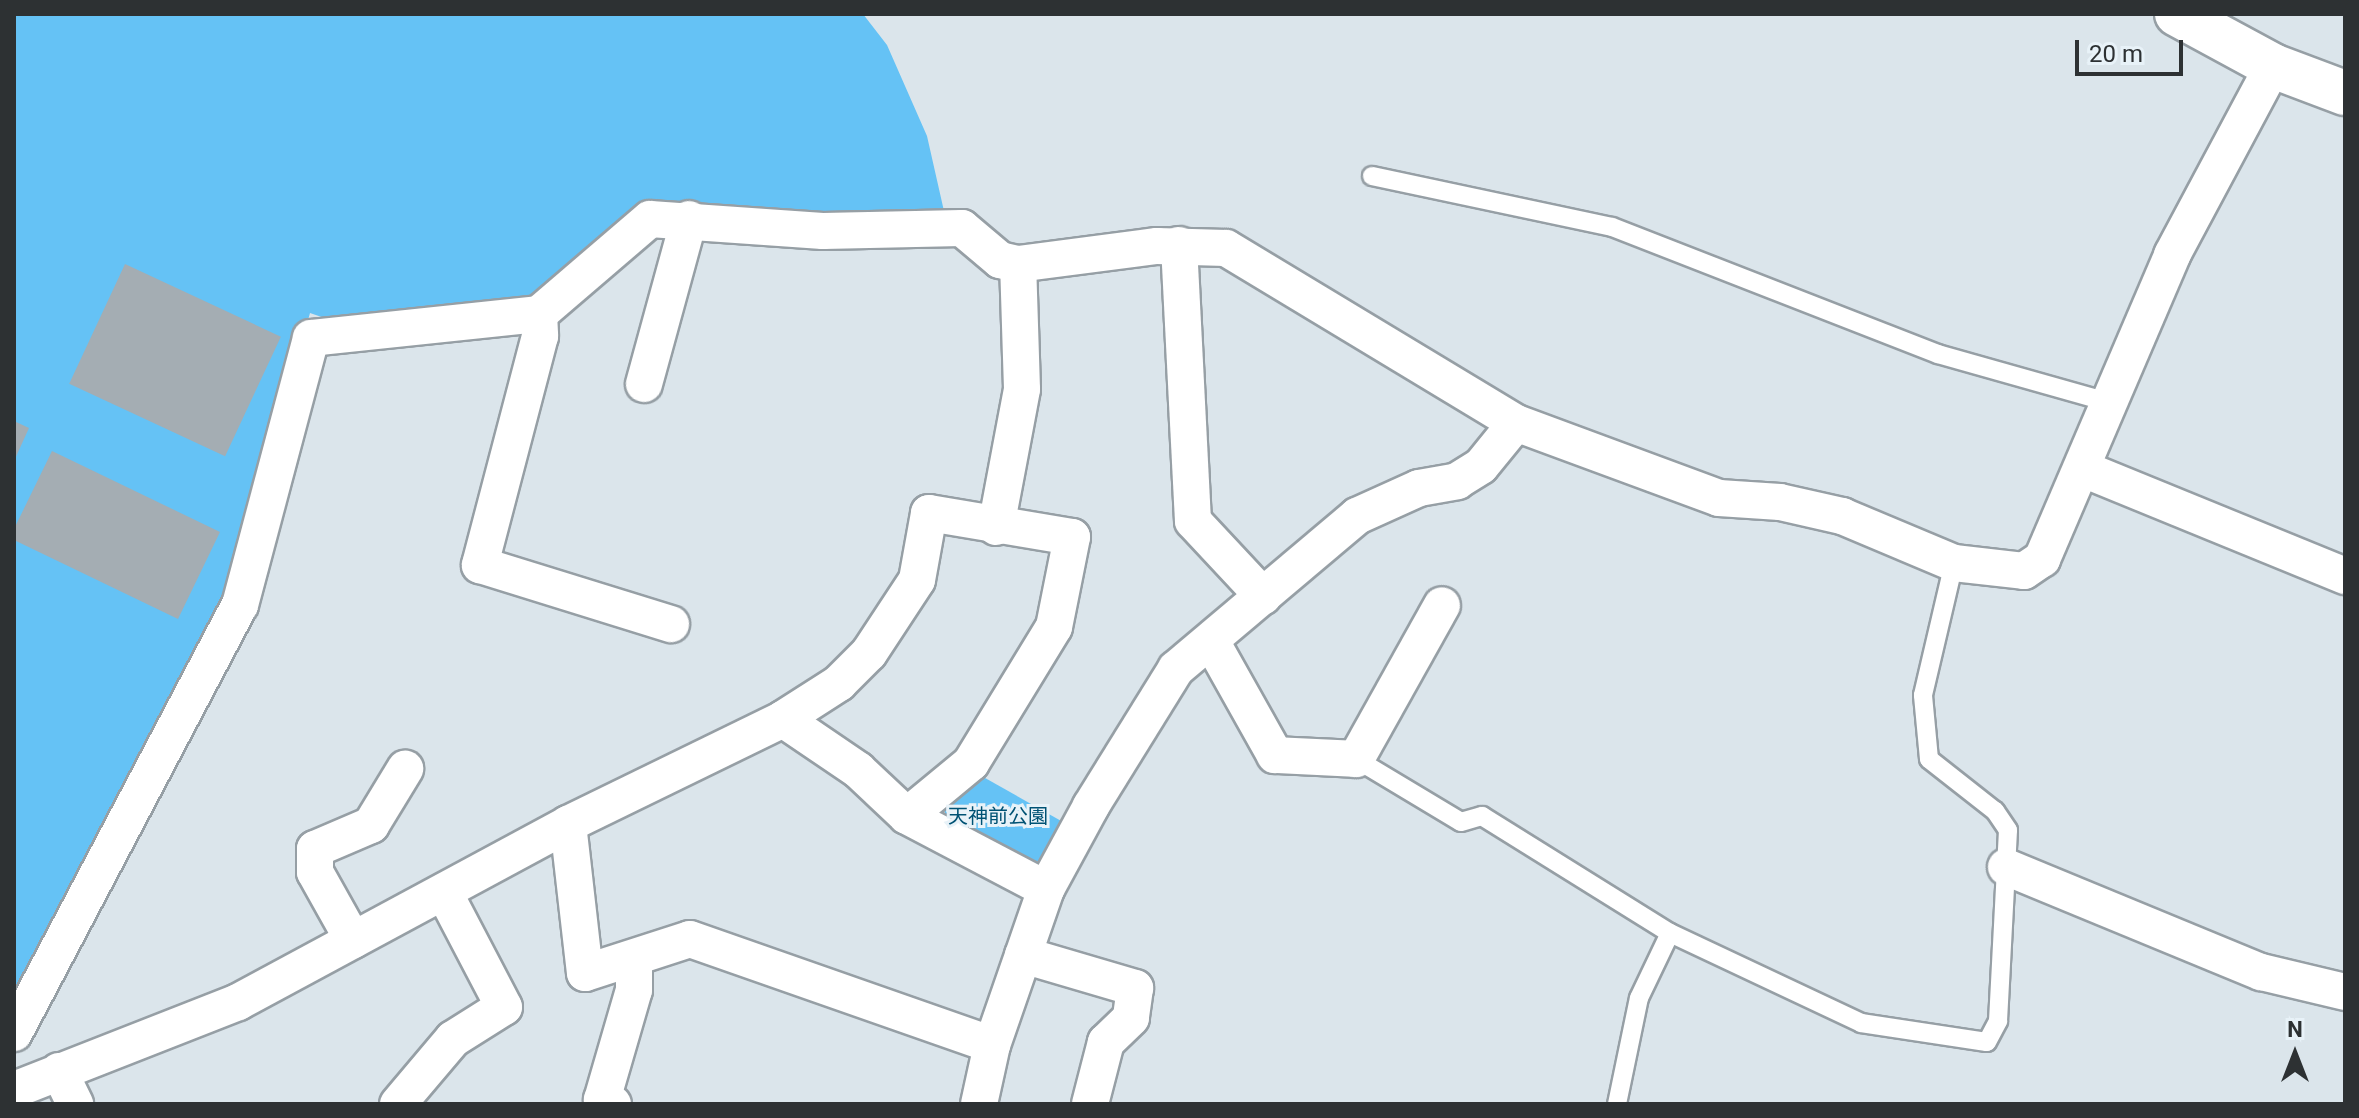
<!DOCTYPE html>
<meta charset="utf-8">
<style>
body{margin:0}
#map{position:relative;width:2359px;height:1118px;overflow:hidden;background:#dbe5eb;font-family:Roboto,"Noto Sans JP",sans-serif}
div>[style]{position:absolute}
.green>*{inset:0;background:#65c2f5}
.building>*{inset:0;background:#a4adb3;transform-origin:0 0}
.roads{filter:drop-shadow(2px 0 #969fa5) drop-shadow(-2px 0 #969fa5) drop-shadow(0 2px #969fa5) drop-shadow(0 -2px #969fa5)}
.lane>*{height:18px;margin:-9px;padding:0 9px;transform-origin:9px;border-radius:9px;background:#fff}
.street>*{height:36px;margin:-18px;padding:0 18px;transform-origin:18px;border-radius:18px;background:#fff}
.secondary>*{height:44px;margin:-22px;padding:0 22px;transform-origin:22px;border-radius:22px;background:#fff}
span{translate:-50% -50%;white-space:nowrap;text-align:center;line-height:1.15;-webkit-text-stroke:6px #e8f2f8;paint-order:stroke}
.park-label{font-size:20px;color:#005274}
.frame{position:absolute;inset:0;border:16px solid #2d3133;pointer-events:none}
.north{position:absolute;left:2255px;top:1014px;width:80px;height:80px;-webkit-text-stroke:6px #e8f2f8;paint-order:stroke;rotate:0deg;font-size:22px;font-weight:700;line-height:32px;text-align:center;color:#2d3133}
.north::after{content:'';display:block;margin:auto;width:28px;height:36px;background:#2d3133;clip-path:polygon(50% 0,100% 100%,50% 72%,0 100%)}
.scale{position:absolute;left:2075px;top:40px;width:108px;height:36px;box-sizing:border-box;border:4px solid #2d3133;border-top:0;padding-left:10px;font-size:24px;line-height:28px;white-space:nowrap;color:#2d3133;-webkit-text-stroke:6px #e8f2f8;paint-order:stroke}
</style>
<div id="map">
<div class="green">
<div style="clip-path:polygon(14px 14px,863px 14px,887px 45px,927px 136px,946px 220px,643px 212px,532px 299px,342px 324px,310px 313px,227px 607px,14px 990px)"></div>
<div style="clip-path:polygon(978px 774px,1063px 822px,1045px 860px,1028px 863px,945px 817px,945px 801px)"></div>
</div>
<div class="building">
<div style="left:125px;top:264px;width:172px;height:132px;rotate:25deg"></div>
<div style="clip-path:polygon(14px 421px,29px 428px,14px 461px)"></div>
<div style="clip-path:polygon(52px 451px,220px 532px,178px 619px,14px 540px,14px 529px)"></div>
</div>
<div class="roads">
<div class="lane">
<div style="left:1372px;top:176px;width:245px;rotate:12deg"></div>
<div style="left:1612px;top:227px;width:350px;rotate:21.3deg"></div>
<div style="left:1938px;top:354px;width:180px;rotate:15.8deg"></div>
<div style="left:1356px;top:759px;width:122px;rotate:31deg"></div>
<div style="left:1461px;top:822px;width:22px;rotate:-16deg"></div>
<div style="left:1482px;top:816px;width:221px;rotate:31.9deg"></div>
<div style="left:1670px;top:933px;width:211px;rotate:25.2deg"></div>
<div style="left:1861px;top:1023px;width:127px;rotate:8.6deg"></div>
<div style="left:1987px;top:1042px;width:24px;rotate:-62deg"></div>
<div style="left:1998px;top:1021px;width:191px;rotate:-87deg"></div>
<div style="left:2008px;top:830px;width:23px;rotate:-124deg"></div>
<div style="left:1995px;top:811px;width:84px;rotate:-141.8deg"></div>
<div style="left:1929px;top:759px;width:64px;rotate:-95.4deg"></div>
<div style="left:1923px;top:695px;width:136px;rotate:-76.8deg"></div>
<div style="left:1617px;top:1104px;width:108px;rotate:-78.3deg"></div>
<div style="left:1639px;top:998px;width:72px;rotate:-64.5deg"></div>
</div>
<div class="street">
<div style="left:1179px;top:245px;width:276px;rotate:87.1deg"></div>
<div style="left:1193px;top:521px;width:103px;rotate:47deg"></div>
<div style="left:539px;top:314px;width:22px;rotate:87deg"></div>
<div style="left:540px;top:336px;width:237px;rotate:104.7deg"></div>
<div style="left:480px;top:565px;width:200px;rotate:17.2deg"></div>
<div style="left:644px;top:384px;width:171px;rotate:-74.7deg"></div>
<div style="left:2083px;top:469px;width:283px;rotate:22.2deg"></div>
<div style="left:996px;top:527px;width:140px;rotate:-79.3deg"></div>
<div style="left:1022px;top:389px;width:125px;rotate:-91.8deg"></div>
<div style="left:1211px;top:641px;width:131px;rotate:60.7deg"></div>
<div style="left:1275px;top:755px;width:81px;rotate:2.8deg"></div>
<div style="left:1356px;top:759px;width:176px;rotate:-60.8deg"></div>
<div style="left:783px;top:719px;width:91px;rotate:34.2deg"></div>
<div style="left:858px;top:770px;width:67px;rotate:43.2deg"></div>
<div style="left:907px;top:816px;width:157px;rotate:27.7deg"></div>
<div style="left:568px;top:824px;width:150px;rotate:83.5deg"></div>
<div style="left:585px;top:973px;width:110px;rotate:-17.9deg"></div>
<div style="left:690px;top:939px;width:320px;rotate:19.3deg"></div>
<div style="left:2006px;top:867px;width:276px;rotate:22.4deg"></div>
<div style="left:2261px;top:972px;width:86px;rotate:13.4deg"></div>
<div style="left:353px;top:940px;width:78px;rotate:-119.2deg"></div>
<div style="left:315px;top:872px;width:23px;rotate:-90deg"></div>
<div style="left:315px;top:849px;width:61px;rotate:-23.2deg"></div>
<div style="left:371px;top:825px;width:66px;rotate:-58.7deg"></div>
<div style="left:1023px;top:955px;width:117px;rotate:16.4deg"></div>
<div style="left:1135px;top:988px;width:30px;rotate:98deg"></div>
<div style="left:1131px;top:1018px;width:35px;rotate:136deg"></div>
<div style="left:1106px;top:1042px;width:64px;rotate:104.5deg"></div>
<div style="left:14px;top:1033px;width:484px;rotate:-62.2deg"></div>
<div style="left:240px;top:605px;width:276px;rotate:-75.1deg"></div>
<div style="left:311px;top:338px;width:229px;rotate:-6deg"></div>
<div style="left:539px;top:314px;width:146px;rotate:-40.6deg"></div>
<div style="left:650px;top:219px;width:173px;rotate:4deg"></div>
<div style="left:823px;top:231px;width:139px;rotate:-1.2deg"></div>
<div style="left:962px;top:228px;width:50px;rotate:40.1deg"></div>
<div style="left:1000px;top:260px;width:18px;rotate:13deg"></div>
<div style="left:1018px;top:264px;width:140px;rotate:-7.4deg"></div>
<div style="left:1157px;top:246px;width:69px;rotate:1.7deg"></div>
<div style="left:1226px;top:248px;width:339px;rotate:31.1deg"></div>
<div style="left:1516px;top:423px;width:216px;rotate:20.3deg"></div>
<div style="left:1719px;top:498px;width:61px;rotate:3.8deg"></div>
<div style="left:1780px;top:502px;width:64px;rotate:12.7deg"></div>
<div style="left:1842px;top:516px;width:121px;rotate:22.8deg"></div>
<div style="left:1954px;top:563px;width:70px;rotate:6.5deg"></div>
<div style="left:2024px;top:571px;width:22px;rotate:-34deg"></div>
<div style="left:2042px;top:559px;width:331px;rotate:-66.8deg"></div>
<div style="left:2172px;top:255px;width:214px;rotate:-61.9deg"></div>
<div style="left:59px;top:1071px;width:37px;rotate:64deg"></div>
<div style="left:14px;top:1090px;width:241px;rotate:-21.4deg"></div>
<div style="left:238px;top:1002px;width:375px;rotate:-28.3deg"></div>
<div style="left:568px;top:824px;width:239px;rotate:-26deg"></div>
<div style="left:783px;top:719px;width:67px;rotate:-32.7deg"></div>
<div style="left:839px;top:683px;width:42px;rotate:-45deg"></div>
<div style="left:869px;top:653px;width:87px;rotate:-56.7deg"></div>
<div style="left:917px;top:580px;width:68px;rotate:-79.8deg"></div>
<div style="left:929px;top:513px;width:145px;rotate:9.5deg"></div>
<div style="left:1072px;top:537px;width:92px;rotate:101.3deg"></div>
<div style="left:1054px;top:627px;width:159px;rotate:121.4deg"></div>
<div style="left:971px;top:763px;width:83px;rotate:140.4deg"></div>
<div style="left:398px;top:1104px;width:85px;rotate:-49.8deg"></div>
<div style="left:453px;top:1039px;width:60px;rotate:-32.1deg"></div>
<div style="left:504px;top:1007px;width:130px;rotate:-117.6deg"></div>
<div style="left:613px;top:1104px;width:12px;rotate:-160deg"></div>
<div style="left:602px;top:1100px;width:115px;rotate:-73.8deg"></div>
<div style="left:634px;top:990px;width:32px;rotate:-90deg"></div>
<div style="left:979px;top:1104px;width:60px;rotate:-77.6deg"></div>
<div style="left:992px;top:1045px;width:165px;rotate:-70.9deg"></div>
<div style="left:1046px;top:889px;width:94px;rotate:-61.5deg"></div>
<div style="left:1091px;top:806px;width:161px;rotate:-58.2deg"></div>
<div style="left:1176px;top:669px;width:237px;rotate:-40.2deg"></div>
<div style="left:1357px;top:516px;width:68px;rotate:-24.3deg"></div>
<div style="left:1419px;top:488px;width:39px;rotate:-10deg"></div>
<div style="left:1457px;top:481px;width:28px;rotate:-32deg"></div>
<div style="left:1481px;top:466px;width:55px;rotate:-50.9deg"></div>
</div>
<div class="secondary">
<div style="left:2177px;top:14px;width:109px;rotate:28.4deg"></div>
<div style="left:2273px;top:66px;width:77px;rotate:20.6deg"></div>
</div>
</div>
<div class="park-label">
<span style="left:998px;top:816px">天神前公園</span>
</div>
<div class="frame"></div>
<div class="north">N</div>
<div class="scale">20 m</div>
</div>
